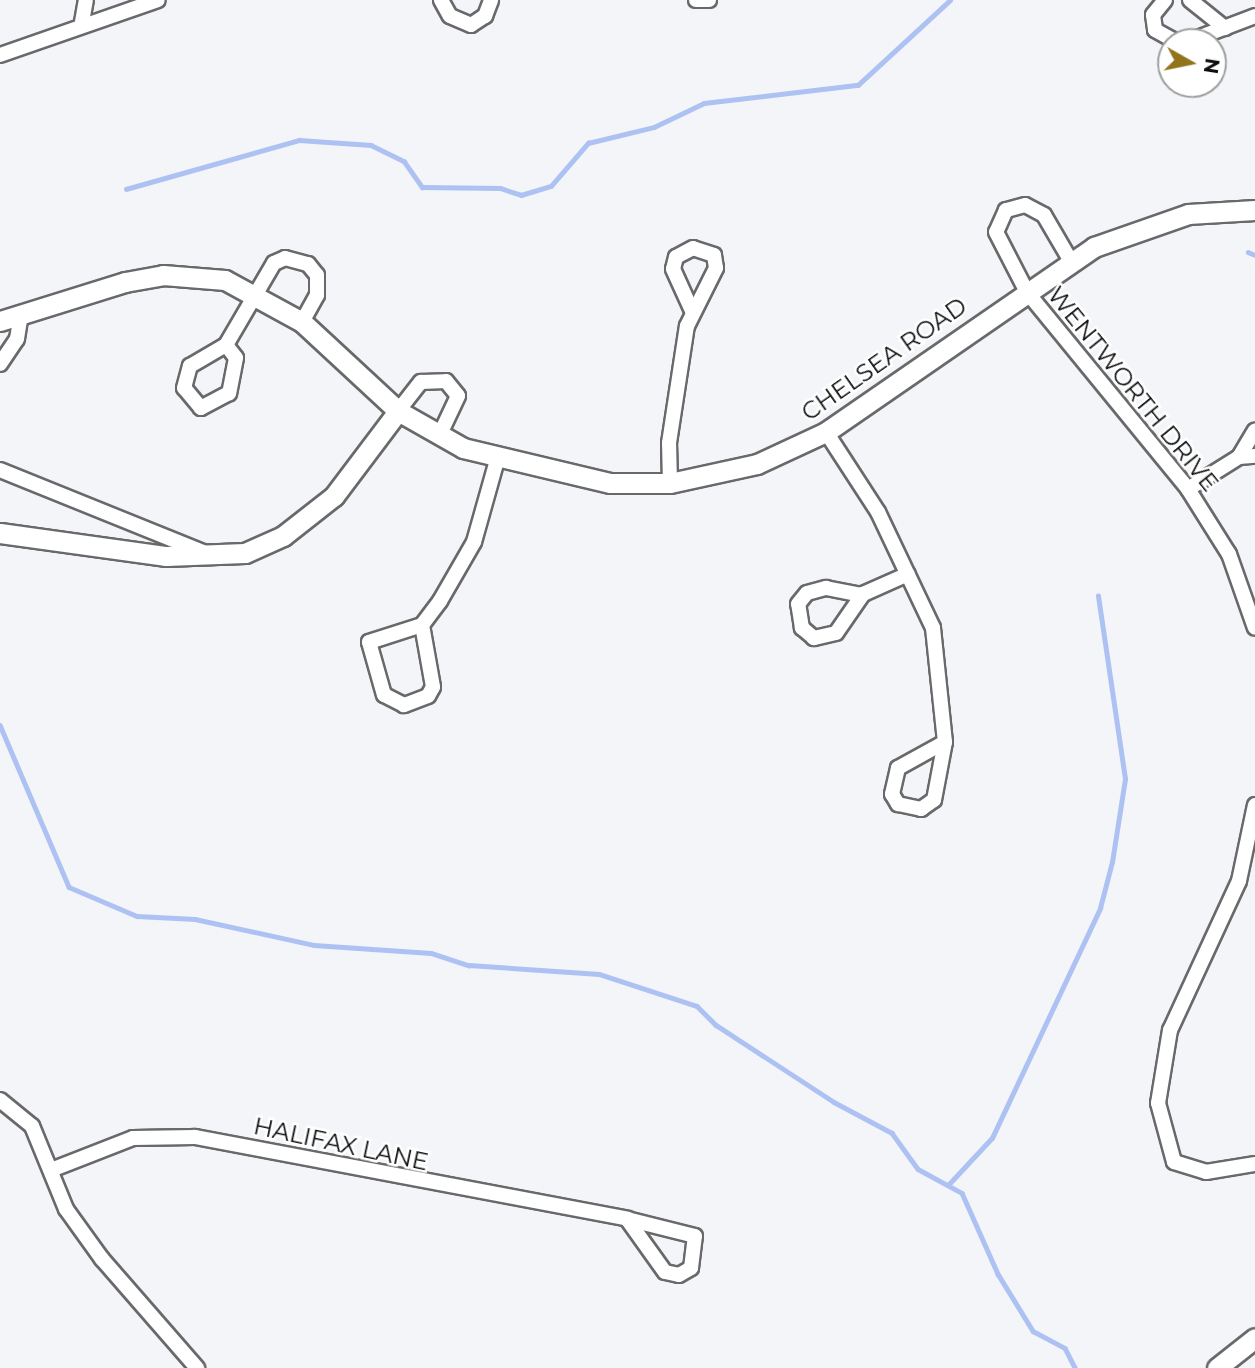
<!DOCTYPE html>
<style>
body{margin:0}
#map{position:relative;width:1255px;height:1368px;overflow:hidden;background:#f3f5f8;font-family:Montserrat,sans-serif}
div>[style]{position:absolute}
.stream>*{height:4.5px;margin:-2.25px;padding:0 2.25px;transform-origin:2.25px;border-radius:2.25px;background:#adc2f3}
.roads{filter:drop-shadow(2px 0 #68696b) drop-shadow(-2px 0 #68696b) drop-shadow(0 2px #68696b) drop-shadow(0 -2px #68696b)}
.minor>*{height:14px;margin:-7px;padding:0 7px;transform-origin:7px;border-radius:7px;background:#fff}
.tertiary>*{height:19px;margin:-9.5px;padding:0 9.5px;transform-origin:9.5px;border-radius:9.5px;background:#fff}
span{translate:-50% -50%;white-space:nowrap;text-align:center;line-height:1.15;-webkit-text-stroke:5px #fff;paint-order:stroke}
.street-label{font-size:24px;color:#0d0e0f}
.north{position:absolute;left:1157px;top:28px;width:70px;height:70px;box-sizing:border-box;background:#fff;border:2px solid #9e9f9f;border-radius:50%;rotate:99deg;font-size:19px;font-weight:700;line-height:28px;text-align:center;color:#0d0e0f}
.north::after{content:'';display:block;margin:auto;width:24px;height:32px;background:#92751b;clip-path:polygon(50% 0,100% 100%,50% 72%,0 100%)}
</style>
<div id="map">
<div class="stream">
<div style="left:126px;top:189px;width:180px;rotate:-15.8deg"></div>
<div style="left:299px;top:140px;width:72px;rotate:4deg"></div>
<div style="left:371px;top:145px;width:37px;rotate:26deg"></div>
<div style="left:404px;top:161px;width:32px;rotate:55deg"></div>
<div style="left:422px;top:187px;width:78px;rotate:0.7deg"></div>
<div style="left:500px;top:188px;width:22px;rotate:18deg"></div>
<div style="left:521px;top:195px;width:31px;rotate:-17deg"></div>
<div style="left:551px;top:186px;width:57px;rotate:-49.3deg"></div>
<div style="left:588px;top:143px;width:68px;rotate:-13.6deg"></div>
<div style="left:654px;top:127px;width:55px;rotate:-25.6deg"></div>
<div style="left:704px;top:103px;width:155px;rotate:-6.7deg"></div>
<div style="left:858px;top:85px;width:125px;rotate:-42.7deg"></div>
<div style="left:1248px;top:252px;width:8px;rotate:23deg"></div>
<div style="left:0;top:725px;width:176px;rotate:66.9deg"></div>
<div style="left:69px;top:887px;width:74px;rotate:23.1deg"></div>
<div style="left:137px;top:916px;width:58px;rotate:3deg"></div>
<div style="left:195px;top:919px;width:122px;rotate:12.3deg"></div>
<div style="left:314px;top:945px;width:117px;rotate:3.9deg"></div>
<div style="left:431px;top:953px;width:40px;rotate:18deg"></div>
<div style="left:469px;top:965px;width:130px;rotate:4deg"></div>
<div style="left:599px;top:974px;width:103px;rotate:18.1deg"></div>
<div style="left:697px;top:1006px;width:27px;rotate:45deg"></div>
<div style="left:716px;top:1025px;width:141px;rotate:33.1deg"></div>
<div style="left:834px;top:1102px;width:66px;rotate:28.1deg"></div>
<div style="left:892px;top:1133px;width:44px;rotate:54.2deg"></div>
<div style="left:918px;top:1169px;width:50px;rotate:28.6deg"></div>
<div style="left:962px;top:1193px;width:89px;rotate:66deg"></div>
<div style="left:998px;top:1274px;width:67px;rotate:58.4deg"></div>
<div style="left:1033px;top:1331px;width:36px;rotate:28deg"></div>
<div style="left:1065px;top:1348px;width:22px;rotate:63deg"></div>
<div style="left:948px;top:1185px;width:64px;rotate:-46.9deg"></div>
<div style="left:992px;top:1138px;width:254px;rotate:-64.8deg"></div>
<div style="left:1100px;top:908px;width:48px;rotate:-75.4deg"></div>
<div style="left:1112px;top:862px;width:84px;rotate:-81.1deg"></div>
<div style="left:1125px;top:779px;width:185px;rotate:-98.4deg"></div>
</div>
<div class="roads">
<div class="minor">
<div style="left:441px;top:0;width:18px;rotate:61deg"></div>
<div style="left:450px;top:16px;width:23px;rotate:23deg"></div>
<div style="left:471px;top:25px;width:17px;rotate:-33deg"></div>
<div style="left:485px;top:16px;width:17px;rotate:-69deg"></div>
<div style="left:696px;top:0;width:13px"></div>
<div style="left:1165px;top:0;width:19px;rotate:129deg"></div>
<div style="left:1153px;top:15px;width:15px;rotate:82deg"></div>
<div style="left:1155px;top:30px;width:25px;rotate:29deg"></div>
<div style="left:1190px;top:0;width:45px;rotate:38.7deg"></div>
<div style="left:82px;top:22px;width:22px;rotate:-80deg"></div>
<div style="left:1187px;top:42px;width:73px;rotate:-20.9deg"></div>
<div style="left:0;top:55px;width:167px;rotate:-19.2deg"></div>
<div style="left:1072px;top:263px;width:56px;rotate:-120.3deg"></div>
<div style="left:1044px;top:215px;width:21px;rotate:-152deg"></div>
<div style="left:1025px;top:205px;width:20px;rotate:165deg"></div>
<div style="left:1006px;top:210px;width:24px;rotate:114deg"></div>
<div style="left:996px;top:232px;width:68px;rotate:62.7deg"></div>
<div style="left:1027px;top:292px;width:254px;rotate:50.7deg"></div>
<div style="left:1188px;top:489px;width:77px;rotate:57.8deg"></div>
<div style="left:1229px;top:554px;width:78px;rotate:70.6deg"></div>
<div style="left:226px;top:345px;width:16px;rotate:52deg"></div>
<div style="left:236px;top:358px;width:36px;rotate:101deg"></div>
<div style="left:229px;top:393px;width:32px;rotate:152deg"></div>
<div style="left:201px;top:408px;width:26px;rotate:-130deg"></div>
<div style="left:184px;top:388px;width:23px;rotate:-75deg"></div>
<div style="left:190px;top:366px;width:42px;rotate:-30.3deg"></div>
<div style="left:226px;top:345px;width:95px;rotate:-59.7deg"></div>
<div style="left:274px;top:263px;width:12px;rotate:-24deg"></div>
<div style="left:285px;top:258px;width:24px;rotate:15deg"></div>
<div style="left:308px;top:264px;width:14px;rotate:51deg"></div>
<div style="left:317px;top:275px;width:20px;rotate:90deg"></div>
<div style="left:317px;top:295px;width:31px;rotate:119deg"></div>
<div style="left:0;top:364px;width:30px;rotate:-56deg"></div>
<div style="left:17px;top:339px;width:25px;rotate:-81deg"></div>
<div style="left:398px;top:411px;width:37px;rotate:-52deg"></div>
<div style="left:421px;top:382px;width:25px;rotate:-2deg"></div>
<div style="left:446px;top:381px;width:19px;rotate:51deg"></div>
<div style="left:458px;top:396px;width:42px;rotate:115.3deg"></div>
<div style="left:826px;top:432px;width:95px;rotate:57deg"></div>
<div style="left:878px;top:512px;width:128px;rotate:64.6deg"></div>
<div style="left:933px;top:628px;width:115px;rotate:84deg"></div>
<div style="left:945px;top:742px;width:54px;rotate:151deg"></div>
<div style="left:898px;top:768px;width:27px;rotate:103deg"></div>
<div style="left:892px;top:794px;width:12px;rotate:59deg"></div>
<div style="left:898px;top:804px;width:24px;rotate:12deg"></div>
<div style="left:921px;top:809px;width:16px;rotate:-35deg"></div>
<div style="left:934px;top:800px;width:59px;rotate:-79.3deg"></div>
<div style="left:1239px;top:457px;width:31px;rotate:-59deg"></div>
<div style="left:0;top:470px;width:219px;rotate:22deg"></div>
<div style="left:670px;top:483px;width:40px;rotate:-91.4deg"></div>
<div style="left:669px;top:443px;width:118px;rotate:-81.3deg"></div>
<div style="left:687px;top:326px;width:65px;rotate:-63.4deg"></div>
<div style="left:716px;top:268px;width:13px;rotate:-99deg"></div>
<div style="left:714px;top:255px;width:22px;rotate:-162deg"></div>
<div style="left:693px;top:248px;width:19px;rotate:152deg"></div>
<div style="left:676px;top:257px;width:12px;rotate:104deg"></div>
<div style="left:673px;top:269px;width:48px;rotate:65.6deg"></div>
<div style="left:1188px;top:489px;width:60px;rotate:-32.1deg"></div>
<div style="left:1239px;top:457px;width:16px;rotate:-4deg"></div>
<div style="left:863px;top:594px;width:47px;rotate:124.7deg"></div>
<div style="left:836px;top:633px;width:23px;rotate:167deg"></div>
<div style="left:814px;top:638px;width:16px;rotate:-140deg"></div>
<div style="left:802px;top:628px;width:24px;rotate:-99deg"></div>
<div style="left:798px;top:604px;width:14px;rotate:-51deg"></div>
<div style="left:807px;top:593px;width:20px;rotate:-15deg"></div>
<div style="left:826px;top:588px;width:37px;rotate:11deg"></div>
<div style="left:862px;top:595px;width:1px;rotate:-45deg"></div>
<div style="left:863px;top:594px;width:49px;rotate:-24deg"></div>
<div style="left:422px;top:625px;width:63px;rotate:79.9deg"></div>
<div style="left:433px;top:687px;width:10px;rotate:119deg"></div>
<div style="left:428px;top:696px;width:26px;rotate:159deg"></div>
<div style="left:404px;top:705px;width:22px;rotate:-153deg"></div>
<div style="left:384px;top:695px;width:55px;rotate:-105.8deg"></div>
<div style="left:369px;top:642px;width:56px;rotate:-17.8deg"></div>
<div style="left:422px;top:625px;width:30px;rotate:-53deg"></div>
<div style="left:440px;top:601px;width:68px;rotate:-60deg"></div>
<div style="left:474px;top:542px;width:85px;rotate:-74.3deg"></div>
<div style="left:1255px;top:805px;width:78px;rotate:101.9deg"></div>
<div style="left:1239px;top:881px;width:164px;rotate:114.8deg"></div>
<div style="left:1170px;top:1030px;width:74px;rotate:99.3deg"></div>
<div style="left:1158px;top:1103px;width:61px;rotate:74.8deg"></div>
<div style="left:1174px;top:1162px;width:34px;rotate:17deg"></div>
<div style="left:1206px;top:1172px;width:50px;rotate:-9.3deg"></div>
<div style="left:0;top:1100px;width:41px;rotate:39.1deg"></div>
<div style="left:32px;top:1126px;width:90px;rotate:67.7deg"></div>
<div style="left:66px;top:1209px;width:62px;rotate:54.2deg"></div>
<div style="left:102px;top:1259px;width:145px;rotate:48.9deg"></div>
<div style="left:51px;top:1170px;width:88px;rotate:-21.3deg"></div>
<div style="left:133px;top:1138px;width:62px;rotate:-0.9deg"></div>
<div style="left:195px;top:1137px;width:440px;rotate:10.7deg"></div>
<div style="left:627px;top:1219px;width:65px;rotate:54.4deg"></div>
<div style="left:665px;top:1272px;width:14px;rotate:12deg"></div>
<div style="left:679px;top:1275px;width:14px;rotate:-30deg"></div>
<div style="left:691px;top:1268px;width:32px;rotate:-83deg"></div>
<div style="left:695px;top:1236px;width:70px;rotate:-166deg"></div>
</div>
<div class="tertiary">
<div style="left:0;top:321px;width:131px;rotate:-17.3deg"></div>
<div style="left:125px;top:282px;width:39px;rotate:-10deg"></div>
<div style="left:163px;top:275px;width:62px;rotate:4.6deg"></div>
<div style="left:225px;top:280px;width:88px;rotate:28.6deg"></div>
<div style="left:302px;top:322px;width:131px;rotate:42.8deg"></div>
<div style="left:398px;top:411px;width:75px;rotate:29.6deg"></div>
<div style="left:463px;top:448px;width:151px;rotate:13.4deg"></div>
<div style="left:610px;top:483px;width:60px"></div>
<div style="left:670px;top:483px;width:89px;rotate:-12.3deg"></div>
<div style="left:757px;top:464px;width:76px;rotate:-24.9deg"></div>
<div style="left:826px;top:432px;width:326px;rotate:-34.6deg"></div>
<div style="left:1094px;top:247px;width:100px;rotate:-19.3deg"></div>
<div style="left:1188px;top:214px;width:67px;rotate:-3.4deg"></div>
<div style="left:0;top:533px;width:168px;rotate:7.9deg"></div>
<div style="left:166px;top:556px;width:79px;rotate:-2.2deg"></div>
<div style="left:245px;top:553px;width:42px;rotate:-24.1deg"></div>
<div style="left:283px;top:536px;width:65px;rotate:-38.1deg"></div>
<div style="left:334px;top:496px;width:106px;rotate:-53deg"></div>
<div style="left:1217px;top:1368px;width:48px;rotate:-38.3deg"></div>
</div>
</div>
<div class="street-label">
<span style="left:884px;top:359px;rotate:-35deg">CHELSEA ROAD</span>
<span style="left:1133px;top:389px;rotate:51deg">WENTWORTH DRIVE</span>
<span style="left:341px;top:1144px;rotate:12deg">HALIFAX LANE</span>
</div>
<div class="north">N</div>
</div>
